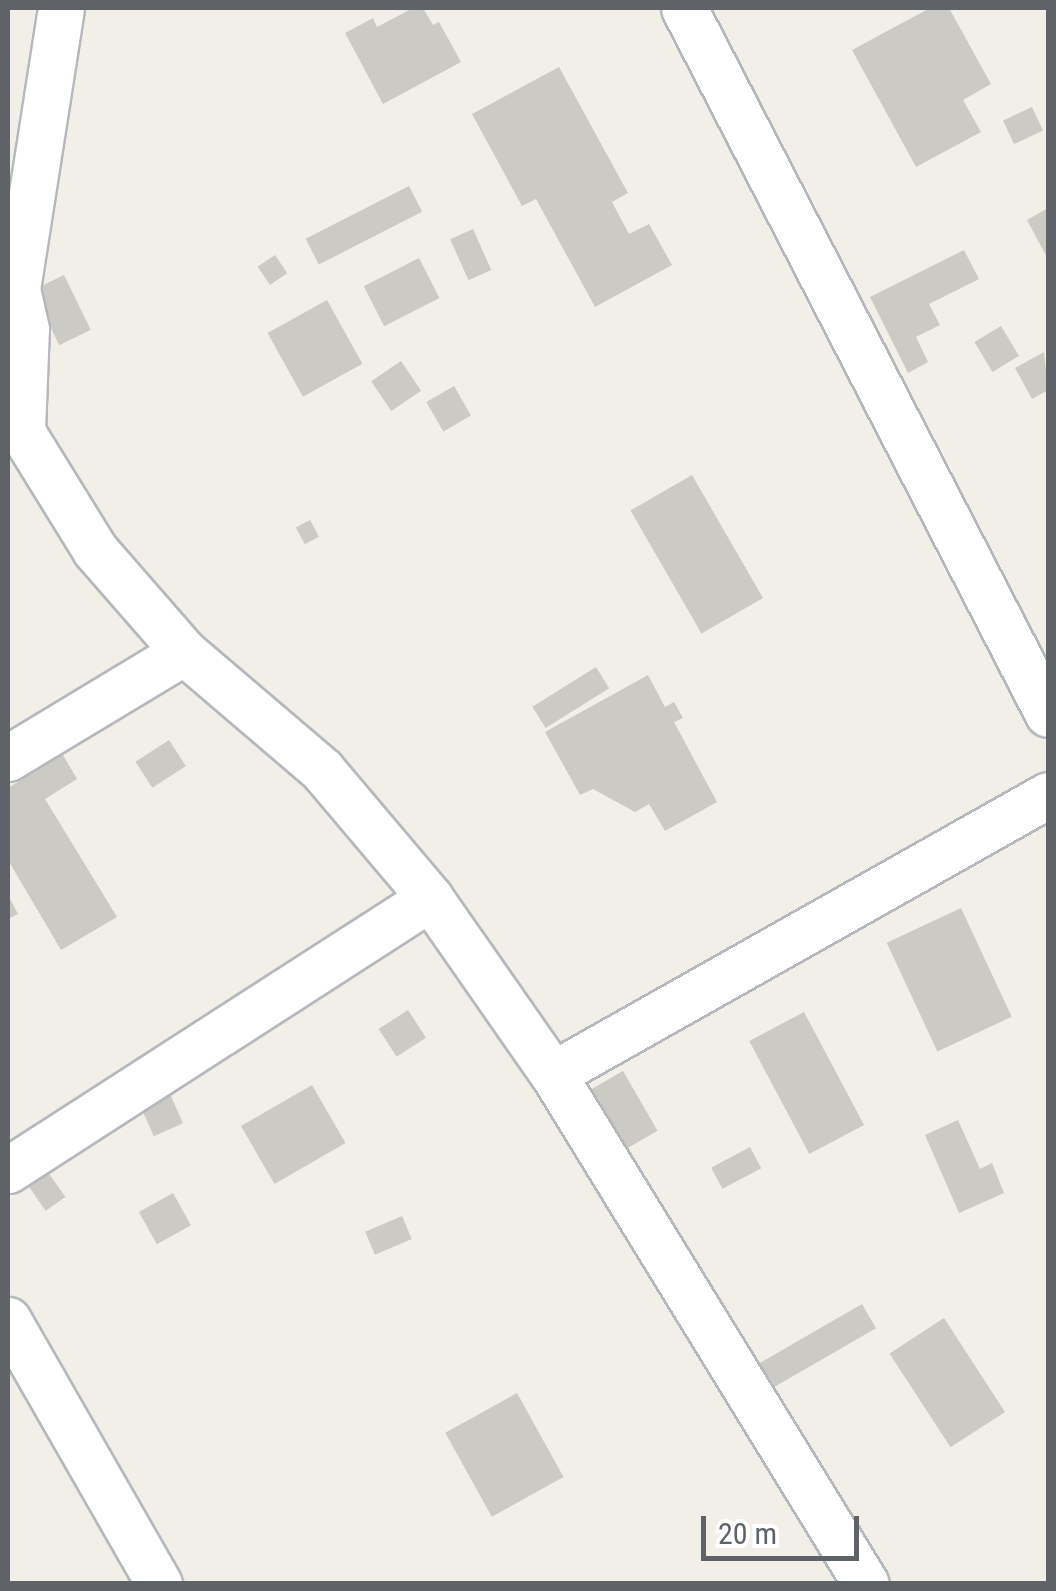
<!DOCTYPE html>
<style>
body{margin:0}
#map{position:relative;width:1056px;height:1591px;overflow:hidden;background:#f1efe8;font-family:"Roboto Condensed",sans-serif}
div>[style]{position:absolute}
.building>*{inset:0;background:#cccac5;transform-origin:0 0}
.roads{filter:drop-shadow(2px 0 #b5b8bc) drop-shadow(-2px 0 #b5b8bc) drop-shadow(0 2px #b5b8bc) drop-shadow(0 -2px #b5b8bc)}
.street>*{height:45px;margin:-22.5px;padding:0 22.5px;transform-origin:22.5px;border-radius:22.5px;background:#fff}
span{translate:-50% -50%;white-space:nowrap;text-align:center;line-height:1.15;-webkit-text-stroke:10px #fff;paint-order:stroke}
.frame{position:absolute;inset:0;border:10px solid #5f6368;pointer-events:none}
.scale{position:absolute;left:701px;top:1516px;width:158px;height:45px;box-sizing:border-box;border:5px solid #5f6368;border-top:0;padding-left:12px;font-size:30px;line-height:35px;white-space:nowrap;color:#5f6368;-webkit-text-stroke:8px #fff;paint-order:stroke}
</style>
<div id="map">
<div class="building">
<div style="clip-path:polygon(413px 8px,423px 8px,433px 25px,439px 22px,461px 62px,383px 104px,345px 33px,373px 18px,377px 27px)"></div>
<div style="clip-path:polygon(930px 8px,949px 8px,991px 84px,963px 100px,981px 132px,916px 167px,852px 50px)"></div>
<div style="clip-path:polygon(559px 67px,628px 193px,612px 202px,629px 234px,649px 224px,672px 265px,595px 307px,536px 199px,522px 206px,472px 114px)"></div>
<div style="left:1032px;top:107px;width:26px;height:32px;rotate:65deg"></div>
<div style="left:409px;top:186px;width:29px;height:116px;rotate:63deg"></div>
<div style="clip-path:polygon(1048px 208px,1048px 259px,1027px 220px)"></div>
<div style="left:473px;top:229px;width:45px;height:25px;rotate:66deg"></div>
<div style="clip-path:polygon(964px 250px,979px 279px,929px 304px,940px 325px,916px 337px,928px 362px,908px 373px,870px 297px)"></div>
<div style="left:275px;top:255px;width:22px;height:21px;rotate:56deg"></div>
<div style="left:419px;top:258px;width:45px;height:62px;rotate:63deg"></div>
<div style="left:64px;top:275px;width:61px;height:35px;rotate:64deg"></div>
<div style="left:327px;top:300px;width:73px;height:68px;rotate:61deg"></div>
<div style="left:1001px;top:326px;width:35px;height:31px;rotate:59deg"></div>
<div style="clip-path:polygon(1044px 352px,1048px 390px,1032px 399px,1015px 368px)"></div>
<div style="left:401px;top:361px;width:36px;height:36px;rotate:56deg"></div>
<div style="left:454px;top:386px;width:34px;height:32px;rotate:60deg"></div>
<div style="left:692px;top:475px;width:142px;height:71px;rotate:60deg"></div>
<div style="left:310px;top:520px;width:19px;height:16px;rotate:62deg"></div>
<div style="left:596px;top:667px;width:25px;height:75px;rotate:58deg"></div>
<div style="clip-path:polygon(648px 675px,665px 707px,674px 702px,683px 718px,674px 722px,717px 802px,665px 831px,649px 804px,635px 812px,593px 789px,580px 795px,545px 732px)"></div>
<div style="left:169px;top:740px;width:31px;height:40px;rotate:57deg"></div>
<div style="clip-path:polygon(63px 755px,77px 779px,45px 799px,117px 917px,61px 950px,8px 860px,8px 788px)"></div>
<div style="clip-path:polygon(8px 895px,18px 914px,8px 919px)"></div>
<div style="left:961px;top:908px;width:120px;height:82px;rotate:65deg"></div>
<div style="left:408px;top:1010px;width:33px;height:35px;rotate:57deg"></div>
<div style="left:804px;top:1012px;width:128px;height:62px;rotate:62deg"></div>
<div style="left:623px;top:1071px;width:69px;height:38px;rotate:60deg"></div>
<div style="left:312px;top:1085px;width:67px;height:82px;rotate:60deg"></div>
<div style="left:170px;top:1094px;width:32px;height:32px;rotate:66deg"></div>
<div style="clip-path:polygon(958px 1120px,980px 1169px,992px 1163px,1004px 1193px,959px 1213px,925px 1135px)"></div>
<div style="left:750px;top:1147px;width:24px;height:44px;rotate:62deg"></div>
<div style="left:43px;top:1165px;width:39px;height:24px;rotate:55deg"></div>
<div style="left:173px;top:1193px;width:37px;height:39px;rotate:61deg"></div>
<div style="left:402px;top:1216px;width:25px;height:40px;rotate:67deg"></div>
<div style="left:862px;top:1304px;width:28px;height:119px;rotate:60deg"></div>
<div style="left:944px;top:1318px;width:112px;height:65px;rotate:57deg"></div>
<div style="left:517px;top:1393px;width:96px;height:82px;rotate:61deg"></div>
</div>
<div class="roads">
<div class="street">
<div style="left:684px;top:8px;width:794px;rotate:62.73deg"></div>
<div style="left:8px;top:409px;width:166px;rotate:58.3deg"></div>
<div style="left:95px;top:550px;width:135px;rotate:48.9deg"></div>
<div style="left:184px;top:652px;width:182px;rotate:40.5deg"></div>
<div style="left:322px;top:770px;width:167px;rotate:49.8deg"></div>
<div style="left:430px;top:898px;width:215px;rotate:55.1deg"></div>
<div style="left:553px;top:1074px;width:598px;rotate:58.46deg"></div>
<div style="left:22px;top:431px;width:102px;rotate:-87.8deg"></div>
<div style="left:26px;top:329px;width:41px;rotate:-102.7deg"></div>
<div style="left:17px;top:289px;width:284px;rotate:-81.1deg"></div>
<div style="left:8px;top:758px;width:205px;rotate:-31.1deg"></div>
<div style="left:553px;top:1074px;width:568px;rotate:-29.41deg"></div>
<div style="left:8px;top:1170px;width:502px;rotate:-32.8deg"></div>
<div style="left:8px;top:1320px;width:304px;rotate:60.2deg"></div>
</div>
</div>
<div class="frame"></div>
<div class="scale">20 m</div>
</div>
